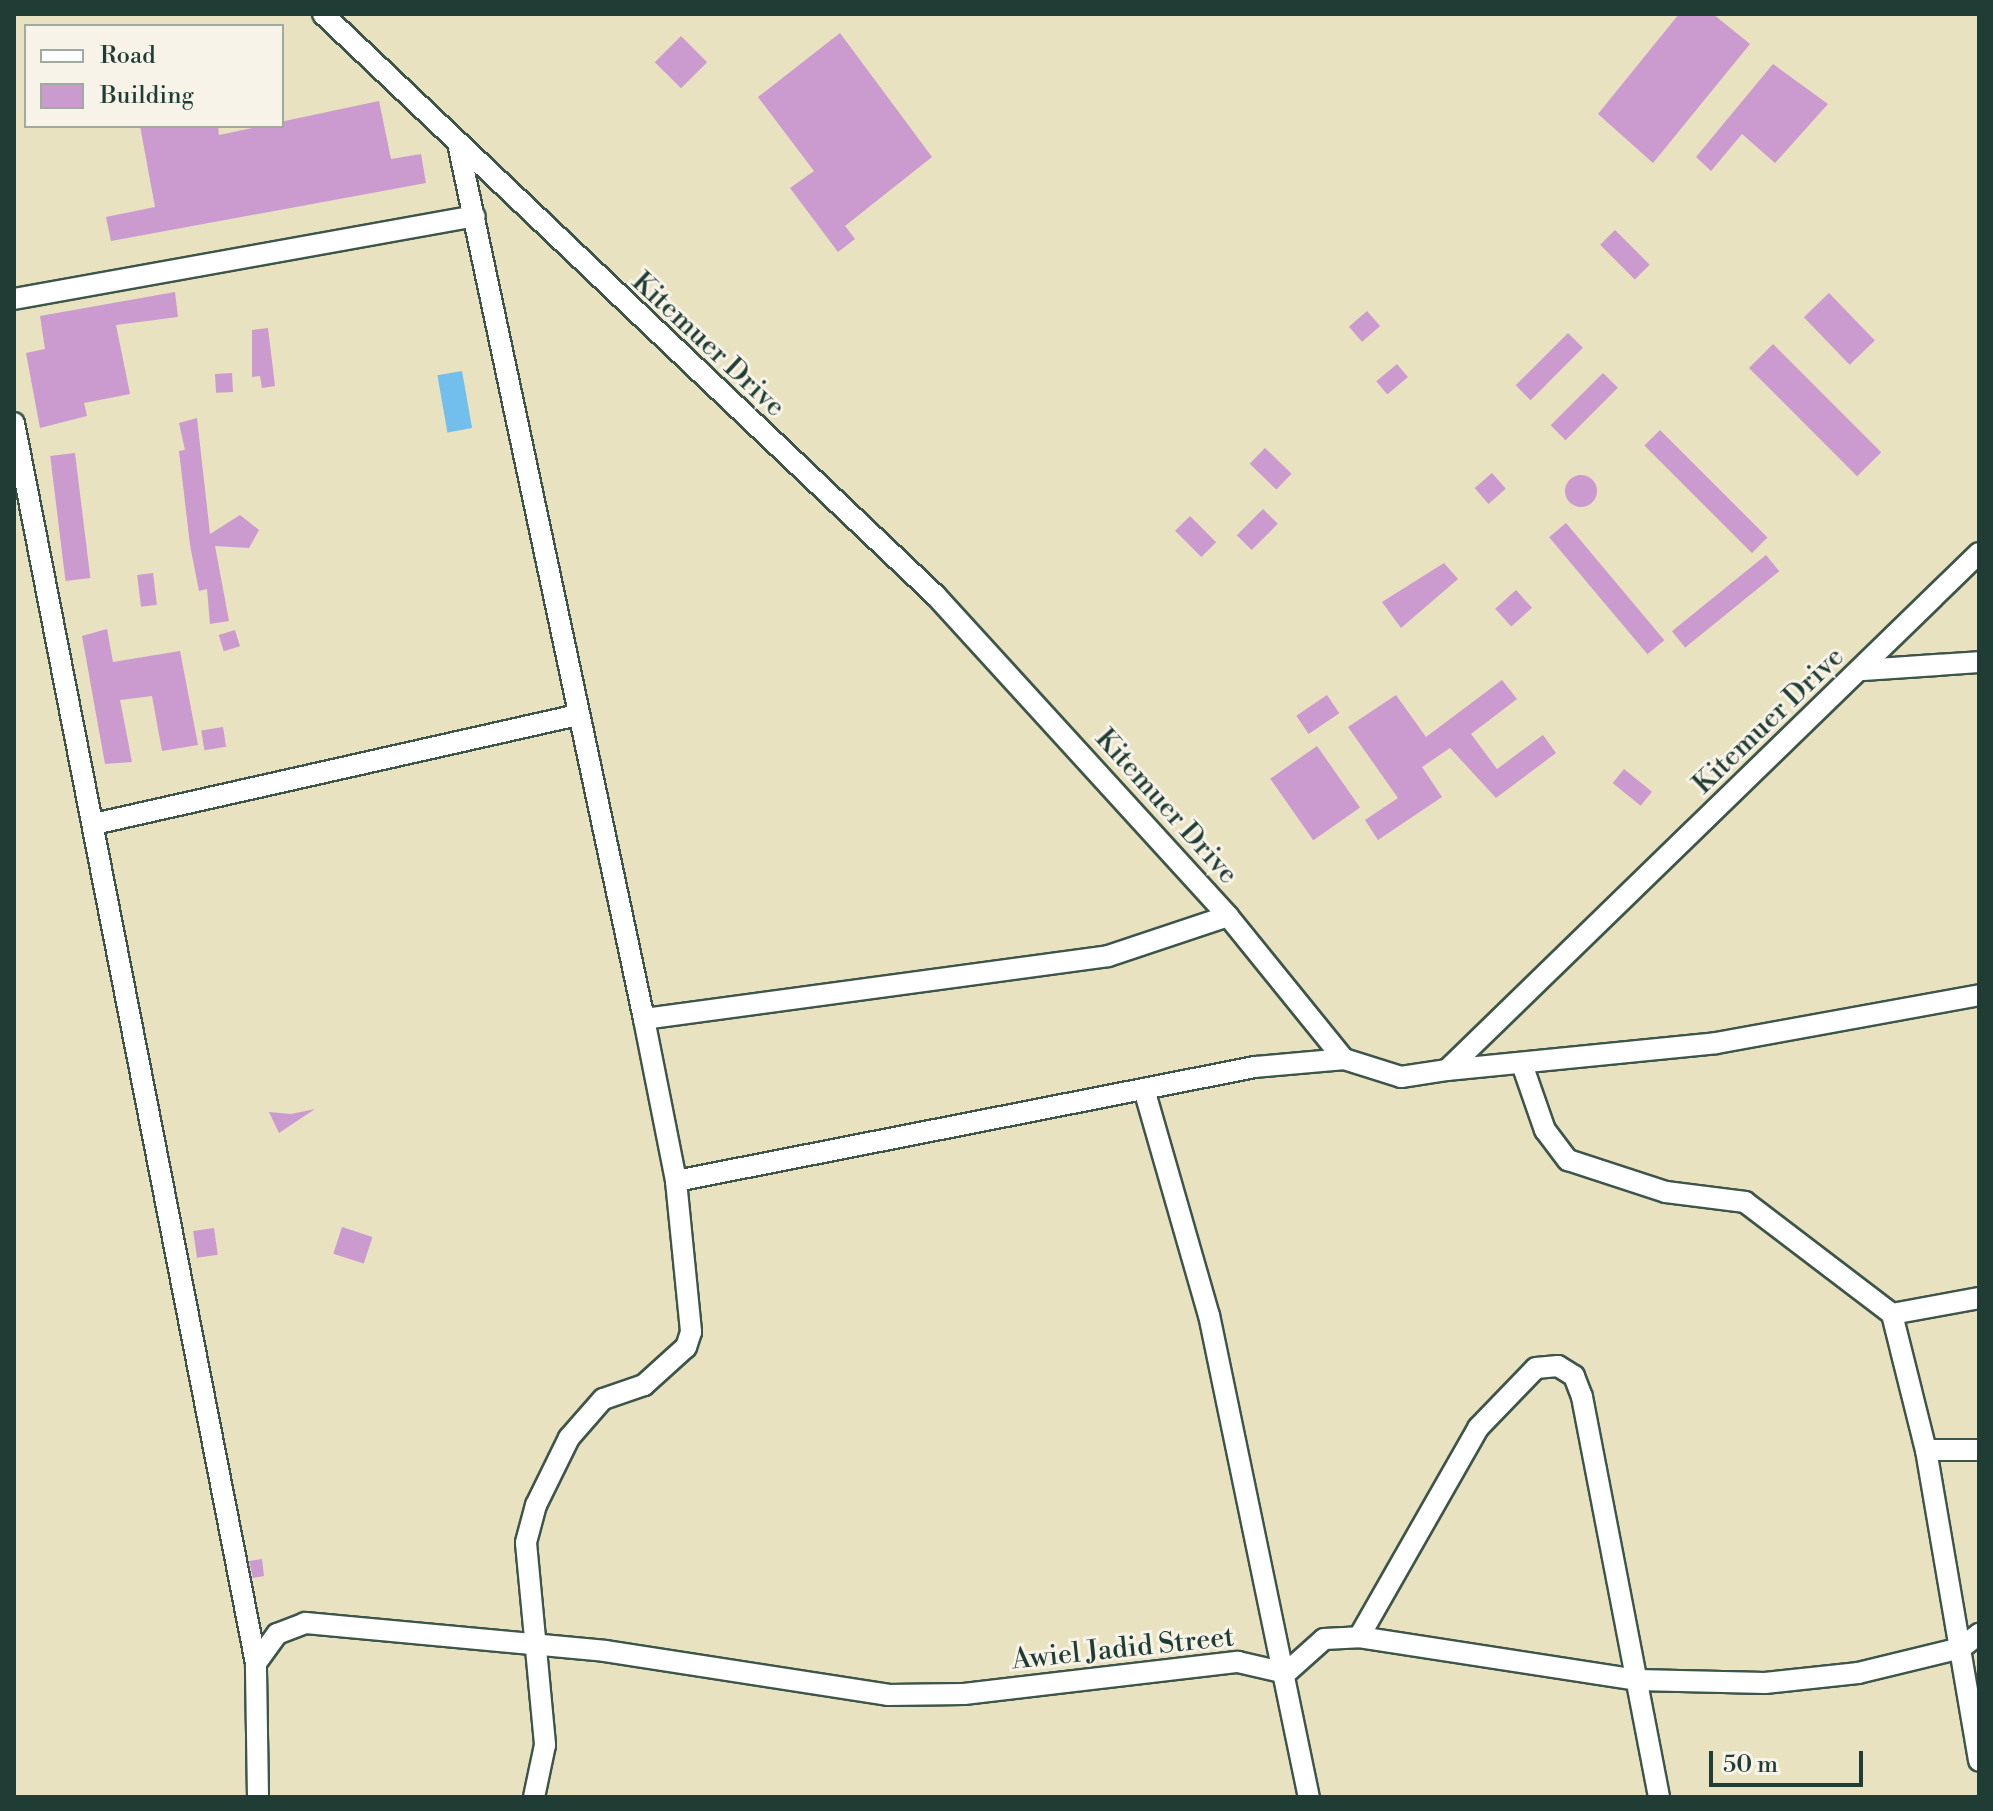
<!DOCTYPE html>
<style>
body{margin:0}
#map{position:relative;width:1993px;height:1811px;overflow:hidden;background:#e8e2c0;font-family:"Libre Bodoni",serif}
div>[style]{position:absolute}
.water>*{inset:0;background:#72beec;transform-origin:0 0}
.building>*{inset:0;background:#cb9acf;transform-origin:0 0}
.round{border-radius:50%}
.roads{filter:drop-shadow(2px 0 #3d5649) drop-shadow(-2px 0 #3d5649) drop-shadow(0 2px #3d5649) drop-shadow(0 -2px #3d5649)}
.street>*{height:20px;margin:-10px;padding:0 10px;transform-origin:10px;border-radius:10px;background:#fff}
span{translate:-50% -50%;white-space:nowrap;text-align:center;line-height:1.15;-webkit-text-stroke:6px #f7f3e8;paint-order:stroke}
.street-label{font-size:28px;color:#1f3d34}
.frame{position:absolute;inset:0;border:16px solid #1f3d34;pointer-events:none}
.legend{position:absolute;left:24px;top:24px;width:260px;height:104px;box-sizing:border-box;background:#f7f3e8;border:2px solid #a1aaa0;margin:0;padding:10px 14px;list-style:none;font-size:24px;color:#1f3d34}
.legend li{display:flex;align-items:center;gap:16px;height:40px}
.legend b{width:40px;border:2px solid #a1aaa0}
.scale{position:absolute;left:1709px;top:1751px;width:154px;height:36px;box-sizing:border-box;border:4px solid #1f3d34;border-top:0;padding-left:10px;font-size:24px;line-height:28px;white-space:nowrap;color:#1f3d34;-webkit-text-stroke:6px #f7f3e8;paint-order:stroke}
</style>
<div id="map">
<div class="water">
<div style="left:462px;top:371px;width:58px;height:25px;rotate:80deg"></div>
</div>
<div class="building">
<div style="clip-path:polygon(1679px 14px,1713px 14px,1750px 44px,1653px 163px,1598px 114px)"></div>
<div style="clip-path:polygon(840px 33px,932px 157px,845px 226px,855px 239px,838px 252px,790px 188px,814px 171px,758px 97px)"></div>
<div style="left:681px;top:36px;width:37px;height:37px;rotate:45deg"></div>
<div style="clip-path:polygon(1773px 64px,1828px 104px,1775px 163px,1742px 134px,1711px 171px,1696px 157px)"></div>
<div style="clip-path:polygon(379px 101px,391px 159px,421px 154px,426px 183px,111px 241px,106px 217px,155px 207px,140px 126px,218px 126px,219px 135px)"></div>
<div style="left:1615px;top:230px;width:49px;height:21px;rotate:45deg"></div>
<div style="clip-path:polygon(175px 292px,178px 317px,116px 325px,130px 394px,84px 403px,87px 416px,40px 428px,26px 353px,45px 349px,40px 316px)"></div>
<div style="left:1829px;top:293px;width:66px;height:35px;rotate:46deg"></div>
<div style="left:1367px;top:311px;width:20px;height:24px;rotate:49deg"></div>
<div style="clip-path:polygon(268px 328px,275px 386px,262px 388px,260px 376px,252px 377px,252px 330px)"></div>
<div style="left:1568px;top:333px;width:21px;height:74px;rotate:45deg"></div>
<div style="left:1773px;top:344px;width:153px;height:34px;rotate:45deg"></div>
<div style="left:1397px;top:364px;width:17px;height:27px;rotate:50deg"></div>
<div style="left:232px;top:373px;width:19px;height:17px;rotate:87deg"></div>
<div style="left:1603px;top:373px;width:21px;height:74px;rotate:45deg"></div>
<div style="clip-path:polygon(197px 418px,210px 534px,240px 515px,259px 530px,249px 548px,215px 546px,229px 621px,210px 624px,207px 589px,199px 591px,190px 545px,179px 451px,185px 450px,179px 423px)"></div>
<div style="left:1660px;top:430px;width:152px;height:22px;rotate:45deg"></div>
<div style="left:1265px;top:448px;width:37px;height:22px;rotate:44deg"></div>
<div style="left:75px;top:453px;width:126px;height:25px;rotate:83deg"></div>
<div style="left:1492px;top:473px;width:21px;height:23px;rotate:49deg"></div>
<div class="round" style="left:1565px;top:475px;width:32px;height:32px"></div>
<div style="left:1263px;top:509px;width:21px;height:37px;rotate:45deg"></div>
<div style="left:1190px;top:516px;width:37px;height:21px;rotate:45deg"></div>
<div style="left:1566px;top:523px;width:153px;height:22px;rotate:50deg"></div>
<div style="left:1766px;top:555px;width:21px;height:121px;rotate:51deg"></div>
<div style="clip-path:polygon(1444px 563px,1458px 579px,1401px 628px,1382px 602px)"></div>
<div style="left:153px;top:573px;width:32px;height:16px;rotate:83deg"></div>
<div style="left:1516px;top:590px;width:24px;height:28px;rotate:48deg"></div>
<div style="clip-path:polygon(107px 629px,113px 662px,180px 651px,198px 745px,162px 751px,152px 696px,120px 700px,132px 762px,105px 764px,82px 636px)"></div>
<div style="left:235px;top:630px;width:17px;height:17px;rotate:73deg"></div>
<div style="clip-path:polygon(1502px 680px,1517px 699px,1471px 734px,1497px 769px,1543px 735px,1556px 753px,1496px 798px,1450px 748px,1422px 767px,1442px 797px,1378px 840px,1365px 820px,1398px 798px,1348px 727px,1396px 695px,1426px 737px)"></div>
<div style="left:1327px;top:695px;width:22px;height:37px;rotate:56deg"></div>
<div style="left:223px;top:727px;width:20px;height:22px;rotate:81deg"></div>
<div style="left:1317px;top:746px;width:75px;height:57px;rotate:55deg"></div>
<div style="left:1624px;top:769px;width:36px;height:18px;rotate:39deg"></div>
<div style="clip-path:polygon(315px 1109px,279px 1133px,269px 1112px,291px 1114px)"></div>
<div style="left:342px;top:1227px;width:32px;height:28px;rotate:18deg"></div>
<div style="left:214px;top:1228px;width:27px;height:21px;rotate:82deg"></div>
<div style="clip-path:polygon(262px 1559px,264px 1576px,253px 1578px,249px 1561px)"></div>
</div>
<div class="roads">
<div class="street">
<div style="left:323px;top:14px;width:845px;rotate:43.51deg"></div>
<div style="left:936px;top:596px;width:433px;rotate:47.6deg"></div>
<div style="left:1228px;top:916px;width:184px;rotate:51deg"></div>
<div style="left:1344px;top:1059px;width:60px;rotate:17.5deg"></div>
<div style="left:1401px;top:1077px;width:47px;rotate:-8.7deg"></div>
<div style="left:1447px;top:1070px;width:742px;rotate:-44.18deg"></div>
<div style="left:459px;top:148px;width:890px;rotate:78.01deg"></div>
<div style="left:644px;top:1019px;width:165px;rotate:78.8deg"></div>
<div style="left:676px;top:1181px;width:152px;rotate:84.3deg"></div>
<div style="left:691px;top:1332px;width:16px;rotate:108deg"></div>
<div style="left:686px;top:1347px;width:57px;rotate:137.9deg"></div>
<div style="left:644px;top:1385px;width:43px;rotate:161.1deg"></div>
<div style="left:603px;top:1399px;width:52px;rotate:131.1deg"></div>
<div style="left:569px;top:1438px;width:75px;rotate:116.2deg"></div>
<div style="left:536px;top:1505px;width:39px;rotate:105deg"></div>
<div style="left:526px;top:1543px;width:203px;rotate:84.6deg"></div>
<div style="left:545px;top:1745px;width:53px;rotate:101.9deg"></div>
<div style="left:14px;top:299px;width:468px;rotate:-10.2deg"></div>
<div style="left:14px;top:423px;width:1263px;rotate:78.96deg"></div>
<div style="left:1863px;top:670px;width:116px;rotate:-3.9deg"></div>
<div style="left:94px;top:824px;width:494px;rotate:-12.7deg"></div>
<div style="left:644px;top:1019px;width:468px;rotate:-7.7deg"></div>
<div style="left:1108px;top:956px;width:126px;rotate:-18.4deg"></div>
<div style="left:1523px;top:1067px;width:67px;rotate:70.8deg"></div>
<div style="left:1545px;top:1130px;width:38px;rotate:53deg"></div>
<div style="left:1568px;top:1160px;width:103px;rotate:18.1deg"></div>
<div style="left:1666px;top:1192px;width:80px;rotate:7.2deg"></div>
<div style="left:1745px;top:1202px;width:185px;rotate:37.3deg"></div>
<div style="left:1892px;top:1314px;width:88px;rotate:-10.4deg"></div>
<div style="left:1447px;top:1070px;width:270px;rotate:-5.7deg"></div>
<div style="left:1716px;top:1043px;width:267px;rotate:-10.3deg"></div>
<div style="left:1144px;top:1089px;width:235px;rotate:74deg"></div>
<div style="left:1209px;top:1315px;width:492px;rotate:78.3deg"></div>
<div style="left:676px;top:1181px;width:590px;rotate:-11.14deg"></div>
<div style="left:1255px;top:1067px;width:89px;rotate:-5.1deg"></div>
<div style="left:1892px;top:1314px;width:140px;rotate:76deg"></div>
<div style="left:1926px;top:1450px;width:315px;rotate:80.3deg"></div>
<div style="left:1926px;top:1450px;width:53px"></div>
<div style="left:1359px;top:1637px;width:241px;rotate:-60.3deg"></div>
<div style="left:1478px;top:1428px;width:83px;rotate:-46deg"></div>
<div style="left:1536px;top:1368px;width:22px;rotate:-5deg"></div>
<div style="left:1558px;top:1366px;width:19px;rotate:32deg"></div>
<div style="left:1574px;top:1376px;width:22px;rotate:69deg"></div>
<div style="left:1582px;top:1397px;width:407px;rotate:79.1deg"></div>
<div style="left:1286px;top:1673px;width:51px;rotate:-41.8deg"></div>
<div style="left:1324px;top:1639px;width:35px;rotate:-3deg"></div>
<div style="left:1359px;top:1637px;width:281px;rotate:8.8deg"></div>
<div style="left:1637px;top:1680px;width:128px;rotate:1.3deg"></div>
<div style="left:1765px;top:1683px;width:94px;rotate:-6.1deg"></div>
<div style="left:1858px;top:1673px;width:106px;rotate:-13.6deg"></div>
<div style="left:1961px;top:1648px;width:23px;rotate:-38deg"></div>
<div style="left:258px;top:1797px;width:134px;rotate:-90.9deg"></div>
<div style="left:256px;top:1663px;width:36px;rotate:-54deg"></div>
<div style="left:277px;top:1634px;width:30px;rotate:-21deg"></div>
<div style="left:305px;top:1623px;width:301px;rotate:5.3deg"></div>
<div style="left:605px;top:1651px;width:286px;rotate:8.8deg"></div>
<div style="left:888px;top:1695px;width:76px;rotate:-0.8deg"></div>
<div style="left:964px;top:1694px;width:276px;rotate:-6.7deg"></div>
<div style="left:1238px;top:1662px;width:49px;rotate:12.9deg"></div>
</div>
</div>
<div class="street-label">
<span style="left:708px;top:345px;rotate:43deg">Kitemuer Drive</span>
<span style="left:1769px;top:721px;rotate:-44deg">Kitemuer Drive</span>
<span style="left:1166px;top:807px;rotate:48deg">Kitemuer Drive</span>
<span style="left:1123px;top:1649px;rotate:-6deg">Awiel Jadid Street</span>
</div>
<div class="frame"></div>
<ul class="legend">
<li><b style="height:10px;background:#fff"></b>Road</li>
<li><b style="height:22px;background:#cb9acf"></b>Building</li>
</ul>
<div class="scale">50 m</div>
</div>
